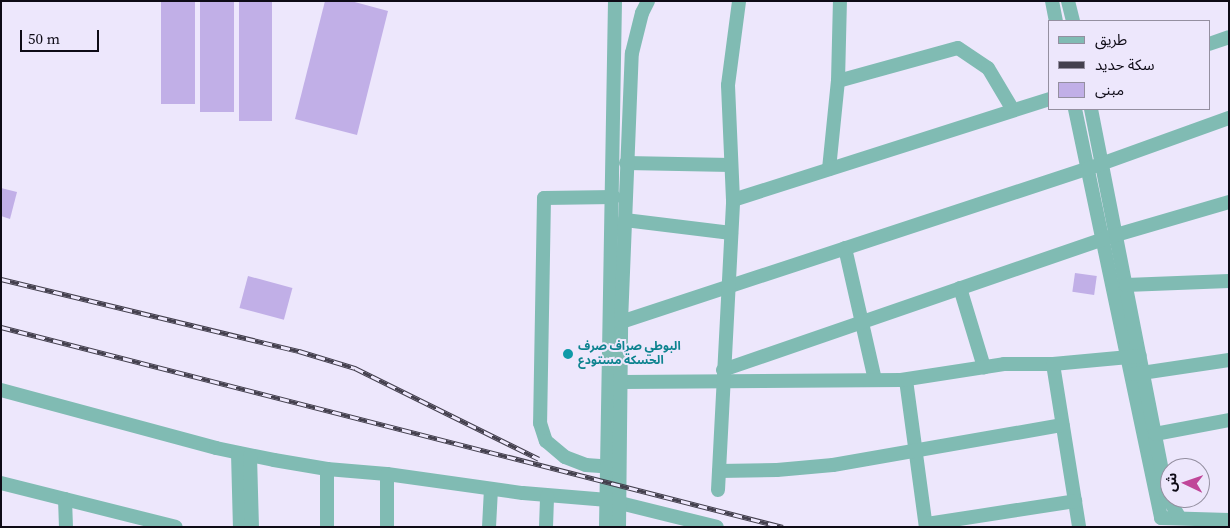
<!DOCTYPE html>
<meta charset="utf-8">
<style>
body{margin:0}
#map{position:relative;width:1230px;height:528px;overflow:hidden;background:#ede7fc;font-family:"Source Serif 4","Noto Sans Arabic",serif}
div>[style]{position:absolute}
.building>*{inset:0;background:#c1afe7;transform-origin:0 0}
.minor>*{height:14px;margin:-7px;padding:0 7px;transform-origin:7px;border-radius:7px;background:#80bbb3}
.rail>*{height:5px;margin-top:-2.5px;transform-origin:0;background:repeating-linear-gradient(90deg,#ede7fc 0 9px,#44404e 0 18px);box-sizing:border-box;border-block:1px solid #44404e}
.dots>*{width:14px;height:14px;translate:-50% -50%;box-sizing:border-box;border:2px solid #ede7fc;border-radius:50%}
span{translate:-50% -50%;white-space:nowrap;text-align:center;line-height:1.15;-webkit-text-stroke:4px #ede7fc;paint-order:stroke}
.culture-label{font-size:12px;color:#0d838f;font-weight:700}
.left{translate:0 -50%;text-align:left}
.frame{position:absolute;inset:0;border:2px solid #0e0b16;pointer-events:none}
.legend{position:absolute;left:1048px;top:20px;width:162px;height:90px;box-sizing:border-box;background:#ede7fc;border:1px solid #948fa0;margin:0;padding:6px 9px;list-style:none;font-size:15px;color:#0e0b16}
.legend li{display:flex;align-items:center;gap:10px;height:25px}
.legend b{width:25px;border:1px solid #948fa0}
.north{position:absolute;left:1160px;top:458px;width:50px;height:50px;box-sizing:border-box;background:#ede7fc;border:1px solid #948fa0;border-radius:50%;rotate:273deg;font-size:14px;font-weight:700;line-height:20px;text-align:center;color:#0e0b16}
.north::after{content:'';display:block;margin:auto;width:18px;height:22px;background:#c04699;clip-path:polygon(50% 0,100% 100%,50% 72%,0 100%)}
.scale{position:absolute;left:20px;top:30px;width:79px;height:22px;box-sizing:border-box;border:2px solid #0e0b16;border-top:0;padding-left:6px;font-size:15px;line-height:18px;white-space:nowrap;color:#0e0b16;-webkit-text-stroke:4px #ede7fc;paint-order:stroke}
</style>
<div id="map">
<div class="building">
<div style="left:161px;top:1px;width:34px;height:103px"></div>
<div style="left:200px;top:1px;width:34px;height:111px"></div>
<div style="left:239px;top:1px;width:33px;height:120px"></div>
<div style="clip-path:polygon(325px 1px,351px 1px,388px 11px,357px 135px,295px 119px)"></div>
<div style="clip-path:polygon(1px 188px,17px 192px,10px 219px,1px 216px)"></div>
<div style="left:1075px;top:273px;width:22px;height:19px;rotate:8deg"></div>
<div style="left:248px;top:276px;width:46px;height:33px;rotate:15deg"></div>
</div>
<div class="minor">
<div style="left:1052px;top:1px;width:20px;rotate:79deg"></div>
<div style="left:1068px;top:1px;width:21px;rotate:76deg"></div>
<div style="left:1209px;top:44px;width:21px;rotate:-19deg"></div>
<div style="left:838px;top:81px;width:124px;rotate:-15.4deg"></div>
<div style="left:958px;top:48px;width:36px;rotate:34deg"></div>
<div style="left:988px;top:68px;width:49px;rotate:59.2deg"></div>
<div style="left:1075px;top:109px;width:418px;rotate:78.1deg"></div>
<div style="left:1161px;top:518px;width:68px;rotate:1.7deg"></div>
<div style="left:1091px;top:109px;width:394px;rotate:78.9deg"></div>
<div style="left:1167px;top:496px;width:24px;rotate:60deg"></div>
<div style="left:626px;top:163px;width:105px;rotate:1.1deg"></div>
<div style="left:829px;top:169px;width:88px;rotate:-84.2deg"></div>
<div style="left:838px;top:81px;width:80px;rotate:-88.6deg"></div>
<div style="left:614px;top:197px;width:70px;rotate:179.2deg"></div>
<div style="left:544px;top:198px;width:225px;rotate:91deg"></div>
<div style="left:540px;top:423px;width:19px;rotate:72deg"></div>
<div style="left:546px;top:441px;width:25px;rotate:40deg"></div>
<div style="left:565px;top:457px;width:22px;rotate:21deg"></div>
<div style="left:586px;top:465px;width:31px;rotate:4deg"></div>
<div style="left:733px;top:200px;width:332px;rotate:-17.7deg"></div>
<div style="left:625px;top:220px;width:107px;rotate:7deg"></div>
<div style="left:845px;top:248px;width:135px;rotate:77.2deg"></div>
<div style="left:1126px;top:285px;width:103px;rotate:-2.2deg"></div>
<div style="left:960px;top:288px;width:83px;rotate:73.1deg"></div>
<div style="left:621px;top:322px;width:490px;rotate:-18.2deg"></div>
<div style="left:1087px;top:169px;width:151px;rotate:-19.8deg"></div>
<div style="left:1053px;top:364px;width:165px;rotate:80.9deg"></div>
<div style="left:723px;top:370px;width:416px;rotate:-19deg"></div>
<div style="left:1116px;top:235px;width:118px;rotate:-16.3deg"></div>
<div style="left:1135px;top:374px;width:95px;rotate:-8.5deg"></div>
<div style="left:906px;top:380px;width:148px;rotate:82.3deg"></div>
<div style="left:622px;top:382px;width:279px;rotate:-0.4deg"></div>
<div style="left:901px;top:380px;width:104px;rotate:-8.8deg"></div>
<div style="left:1004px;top:364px;width:49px"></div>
<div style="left:1053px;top:364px;width:87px;rotate:-5.3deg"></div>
<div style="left:1px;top:390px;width:223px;rotate:15.1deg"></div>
<div style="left:216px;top:448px;width:59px;rotate:11.7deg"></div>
<div style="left:274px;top:460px;width:54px;rotate:9.6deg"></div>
<div style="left:327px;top:469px;width:60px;rotate:4.8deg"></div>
<div style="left:387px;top:474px;width:137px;rotate:8deg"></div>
<div style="left:523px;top:493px;width:85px;rotate:4.7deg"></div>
<div style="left:608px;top:500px;width:112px;rotate:13.9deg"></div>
<div style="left:1155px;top:434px;width:75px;rotate:-10.7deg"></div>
<div style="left:238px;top:453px;width:74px;rotate:88.5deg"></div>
<div style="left:250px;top:456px;width:71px;rotate:88.4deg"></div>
<div style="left:327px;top:469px;width:58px;rotate:90deg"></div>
<div style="left:719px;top:471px;width:58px;rotate:-1deg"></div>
<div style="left:777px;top:470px;width:56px;rotate:-5.1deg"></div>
<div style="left:833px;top:465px;width:233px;rotate:-9.9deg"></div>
<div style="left:387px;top:474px;width:53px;rotate:90deg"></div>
<div style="left:1px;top:483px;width:180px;rotate:14.1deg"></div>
<div style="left:718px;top:490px;width:290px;rotate:-87deg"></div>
<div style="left:733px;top:200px;width:115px;rotate:-92.5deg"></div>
<div style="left:728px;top:85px;width:85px;rotate:-82.5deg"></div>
<div style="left:65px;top:499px;width:28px;rotate:88deg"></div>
<div style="left:927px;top:524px;width:150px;rotate:-8.8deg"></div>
<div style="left:489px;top:527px;width:37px;rotate:-87deg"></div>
<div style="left:546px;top:527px;width:31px;rotate:-88deg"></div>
<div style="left:606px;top:527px;width:526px;rotate:-89.02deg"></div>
<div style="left:619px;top:527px;width:205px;rotate:-89.4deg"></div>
<div style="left:621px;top:322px;width:269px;rotate:-87.7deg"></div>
<div style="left:632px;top:53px;width:41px;rotate:-76deg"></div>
<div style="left:642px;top:13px;width:13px;rotate:-63deg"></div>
</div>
<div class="rail">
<div style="left:1px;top:279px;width:307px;rotate:13.6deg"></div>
<div style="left:299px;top:351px;width:59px;rotate:16.9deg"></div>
<div style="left:355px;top:368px;width:205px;rotate:26.3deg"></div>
<div style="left:1px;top:327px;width:807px;rotate:14.35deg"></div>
</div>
<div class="dots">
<div style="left:568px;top:354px;background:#0f9aa8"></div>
</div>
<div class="culture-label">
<span class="left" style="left:578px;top:354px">البوطي صراف صرف<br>الحسكة مستودع</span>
</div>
<div class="frame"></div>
<ul class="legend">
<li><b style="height:6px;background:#80bbb3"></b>طريق</li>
<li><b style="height:6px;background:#44404e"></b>سكة حديد</li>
<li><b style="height:14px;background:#c1afe7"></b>مبنى</li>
</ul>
<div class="north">ش</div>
<div class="scale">50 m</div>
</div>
